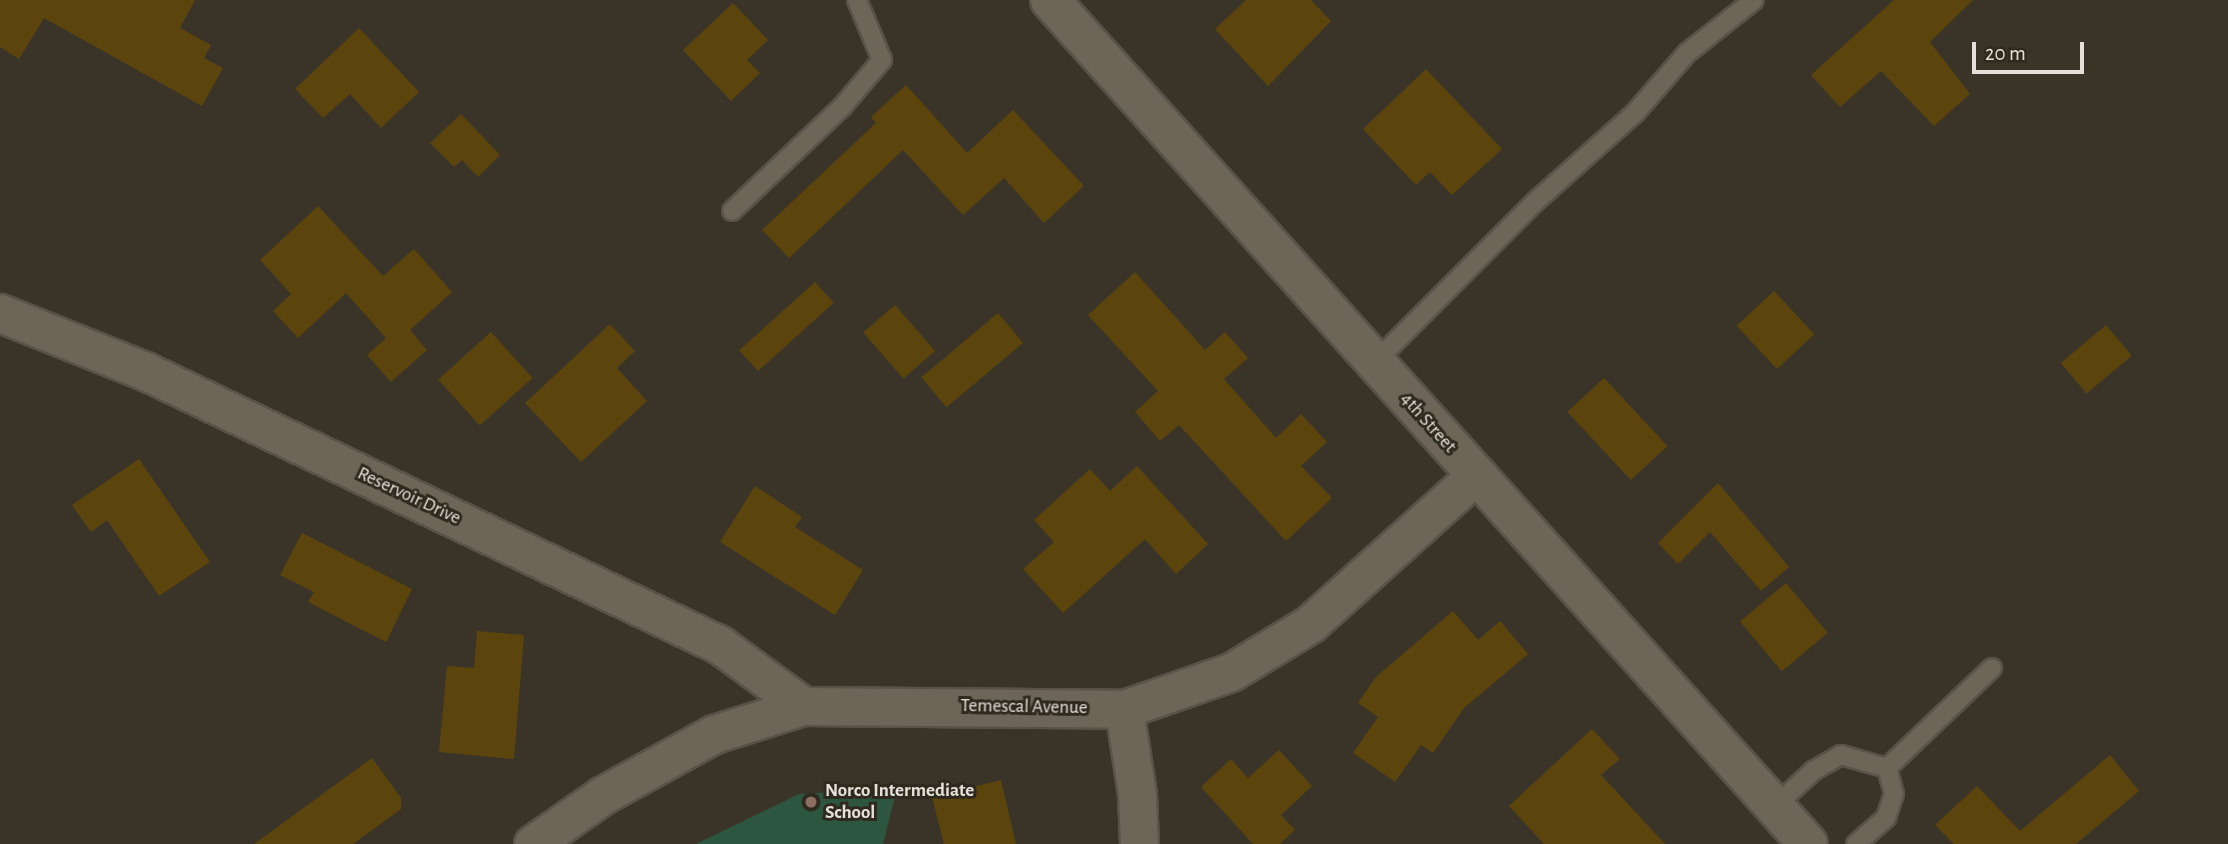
<!DOCTYPE html>
<style>
body{margin:0}
#map{position:relative;width:2228px;height:844px;overflow:hidden;background:#3a3428;font-family:"Alegreya Sans",sans-serif}
div>[style]{position:absolute}
.green>*{inset:0;background:#2d5640}
.building>*{inset:0;background:#5c450d;transform-origin:0 0}
.roads{filter:drop-shadow(2px 0 #585249) drop-shadow(-2px 0 #585249) drop-shadow(0 2px #585249) drop-shadow(0 -2px #585249)}
.service>*{height:18px;margin:-9px;padding:0 9px;transform-origin:9px;border-radius:9px;background:#6c6558}
.minor>*{height:37px;margin:-18.5px;padding:0 18.5px;transform-origin:18.5px;border-radius:18.5px;background:#6c6558}
.tertiary>*{height:38px;margin:-19px;padding:0 19px;transform-origin:19px;border-radius:19px;background:#6c6558}
.dots>*{width:19px;height:19px;translate:-50% -50%;box-sizing:border-box;border:4px solid #2f2a1e;border-radius:50%}
span{translate:-50% -50%;white-space:nowrap;text-align:center;line-height:1.15;-webkit-text-stroke:6px #2f2a1e;paint-order:stroke}
.street-label{font-size:19px;color:#e5e1da}
.poi-label{font-size:19px;color:#e5e1da;font-weight:700}
.left{translate:0 -50%;text-align:left}
.scale{position:absolute;left:1972px;top:42px;width:112px;height:32px;box-sizing:border-box;border:4px solid #e5e1da;border-top:0;padding-left:9px;font-size:21px;line-height:24px;white-space:nowrap;color:#e5e1da;-webkit-text-stroke:5px #2f2a1e;paint-order:stroke}
</style>
<div id="map">
<div class="green">
<div style="clip-path:polygon(897px 788px,883px 844px,696px 844px,799px 794px)"></div>
</div>
<div class="building">
<div style="clip-path:polygon(0 0,195px 0,180px 28px,211px 45px,204px 58px,223px 68px,202px 106px,44px 18px,19px 59px,0 47px)"></div>
<div style="clip-path:polygon(1246px 0,1311px 0,1331px 21px,1268px 86px,1215px 29px)"></div>
<div style="clip-path:polygon(1894px 0,1973px 0,1930px 42px,1970px 94px,1934px 126px,1881px 71px,1840px 107px,1811px 75px)"></div>
<div style="clip-path:polygon(733px 3px,768px 40px,747px 60px,760px 73px,731px 101px,683px 50px)"></div>
<div style="clip-path:polygon(359px 28px,419px 92px,381px 128px,350px 94px,323px 118px,295px 89px)"></div>
<div style="clip-path:polygon(1426px 69px,1502px 149px,1452px 195px,1430px 172px,1416px 185px,1363px 129px)"></div>
<div style="clip-path:polygon(906px 85px,967px 153px,1013px 110px,1084px 186px,1044px 223px,1004px 178px,963px 215px,903px 150px,789px 258px,762px 230px,876px 123px,871px 117px)"></div>
<div style="clip-path:polygon(461px 114px,500px 155px,478px 177px,462px 160px,454px 167px,430px 143px)"></div>
<div style="clip-path:polygon(318px 206px,383px 276px,414px 249px,452px 292px,410px 330px,427px 350px,391px 382px,367px 355px,386px 338px,346px 293px,298px 338px,273px 311px,291px 294px,260px 260px)"></div>
<div style="clip-path:polygon(1135px 272px,1205px 350px,1225px 332px,1248px 358px,1224px 379px,1276px 438px,1301px 414px,1327px 442px,1301px 466px,1332px 498px,1286px 541px,1179px 425px,1160px 441px,1135px 412px,1158px 391px,1088px 315px)"></div>
<div style="left:815px;top:282px;width:28px;height:102px;rotate:48deg"></div>
<div style="left:1774px;top:291px;width:59px;height:51px;rotate:47deg"></div>
<div style="left:895px;top:305px;width:61px;height:42px;rotate:49deg"></div>
<div style="left:998px;top:313px;width:39px;height:100px;rotate:50deg"></div>
<div style="clip-path:polygon(610px 324px,635px 351px,617px 368px,647px 401px,581px 462px,525px 403px)"></div>
<div style="left:2106px;top:325px;width:40px;height:59px;rotate:50deg"></div>
<div style="left:491px;top:332px;width:62px;height:71px;rotate:48deg"></div>
<div style="left:1604px;top:378px;width:93px;height:50px;rotate:47deg"></div>
<div style="clip-path:polygon(139px 459px,210px 562px,159px 596px,107px 520px,91px 532px,72px 505px)"></div>
<div style="clip-path:polygon(1137px 466px,1208px 544px,1176px 574px,1145px 539px,1063px 613px,1023px 569px,1054px 542px,1034px 520px,1090px 469px,1110px 491px)"></div>
<div style="clip-path:polygon(1718px 483px,1789px 567px,1761px 591px,1710px 532px,1678px 564px,1658px 543px)"></div>
<div style="clip-path:polygon(755px 486px,802px 517px,795px 527px,863px 570px,835px 615px,720px 542px)"></div>
<div style="clip-path:polygon(302px 533px,412px 589px,386px 642px,308px 602px,314px 592px,280px 575px)"></div>
<div style="left:1786px;top:583px;width:65px;height:60px;rotate:50deg"></div>
<div style="clip-path:polygon(1453px 611px,1478px 640px,1500px 621px,1528px 654px,1464px 708px,1433px 753px,1421px 745px,1395px 782px,1353px 753px,1378px 717px,1358px 703px,1376px 677px)"></div>
<div style="clip-path:polygon(477px 631px,524px 635px,514px 759px,439px 752px,447px 666px,474px 668px)"></div>
<div style="clip-path:polygon(1592px 729px,1620px 759px,1601px 775px,1665px 844px,1544px 844px,1509px 806px)"></div>
<div style="clip-path:polygon(1279px 750px,1312px 786px,1281px 815px,1295px 830px,1280px 844px,1253px 844px,1201px 787px,1231px 759px,1248px 778px)"></div>
<div style="clip-path:polygon(2110px 755px,2139px 791px,2076px 844px,1954px 844px,1935px 825px,1977px 786px,2020px 831px)"></div>
<div style="clip-path:polygon(372px 758px,401px 798px,401px 809px,353px 844px,254px 844px)"></div>
<div style="clip-path:polygon(1001px 780px,1016px 844px,944px 844px,932px 797px)"></div>
</div>
<div class="roads">
<div class="service">
<div style="left:732px;top:211px;width:151px;rotate:-43.4deg"></div>
<div style="left:842px;top:107px;width:62px;rotate:-49.6deg"></div>
<div style="left:882px;top:60px;width:65px;rotate:-112.6deg"></div>
<div style="left:1374px;top:363px;width:228px;rotate:-45deg"></div>
<div style="left:1535px;top:202px;width:134px;rotate:-41.7deg"></div>
<div style="left:1635px;top:113px;width:79px;rotate:-49.1deg"></div>
<div style="left:1687px;top:53px;width:85px;rotate:-38.3deg"></div>
<div style="left:1774px;top:807px;width:53px;rotate:-42.7deg"></div>
<div style="left:1813px;top:771px;width:32px;rotate:-30deg"></div>
<div style="left:1841px;top:755px;width:48px;rotate:15.8deg"></div>
<div style="left:1856px;top:844px;width:40px;rotate:-41deg"></div>
<div style="left:1886px;top:818px;width:25px;rotate:-72deg"></div>
<div style="left:1894px;top:794px;width:27px;rotate:-105deg"></div>
<div style="left:1887px;top:768px;width:145px;rotate:-43.6deg"></div>
</div>
<div class="minor">
<div style="left:0;top:313px;width:156px;rotate:21.8deg"></div>
<div style="left:145px;top:371px;width:637px;rotate:25.48deg"></div>
<div style="left:720px;top:645px;width:103px;rotate:36.3deg"></div>
<div style="left:1124px;top:709px;width:86px;rotate:81.3deg"></div>
<div style="left:1137px;top:794px;width:50px;rotate:87.7deg"></div>
<div style="left:533px;top:844px;width:85px;rotate:-35deg"></div>
<div style="left:603px;top:795px;width:127px;rotate:-28.8deg"></div>
<div style="left:714px;top:734px;width:93px;rotate:-17.5deg"></div>
<div style="left:803px;top:706px;width:321px;rotate:0.5deg"></div>
<div style="left:1124px;top:709px;width:113px;rotate:-19.1deg"></div>
<div style="left:1231px;top:672px;width:92px;rotate:-31.3deg"></div>
<div style="left:1310px;top:624px;width:222px;rotate:-41.9deg"></div>
</div>
<div class="tertiary">
<div style="left:1050px;top:0;width:1134px;rotate:48.07deg"></div>
</div>
</div>
<div class="dots">
<div style="left:811px;top:802px;background:#8d6e63"></div>
</div>
<div class="street-label">
<span style="left:1428px;top:423px;rotate:48deg">4th Street</span>
<span style="left:409px;top:496px;rotate:25deg">Reservoir Drive</span>
<span style="left:1024px;top:707px;rotate:1deg">Temescal Avenue</span>
</div>
<div class="poi-label">
<span class="left" style="left:825px;top:802px">Norco Intermediate<br>School</span>
</div>
<div class="scale">20 m</div>
</div>
